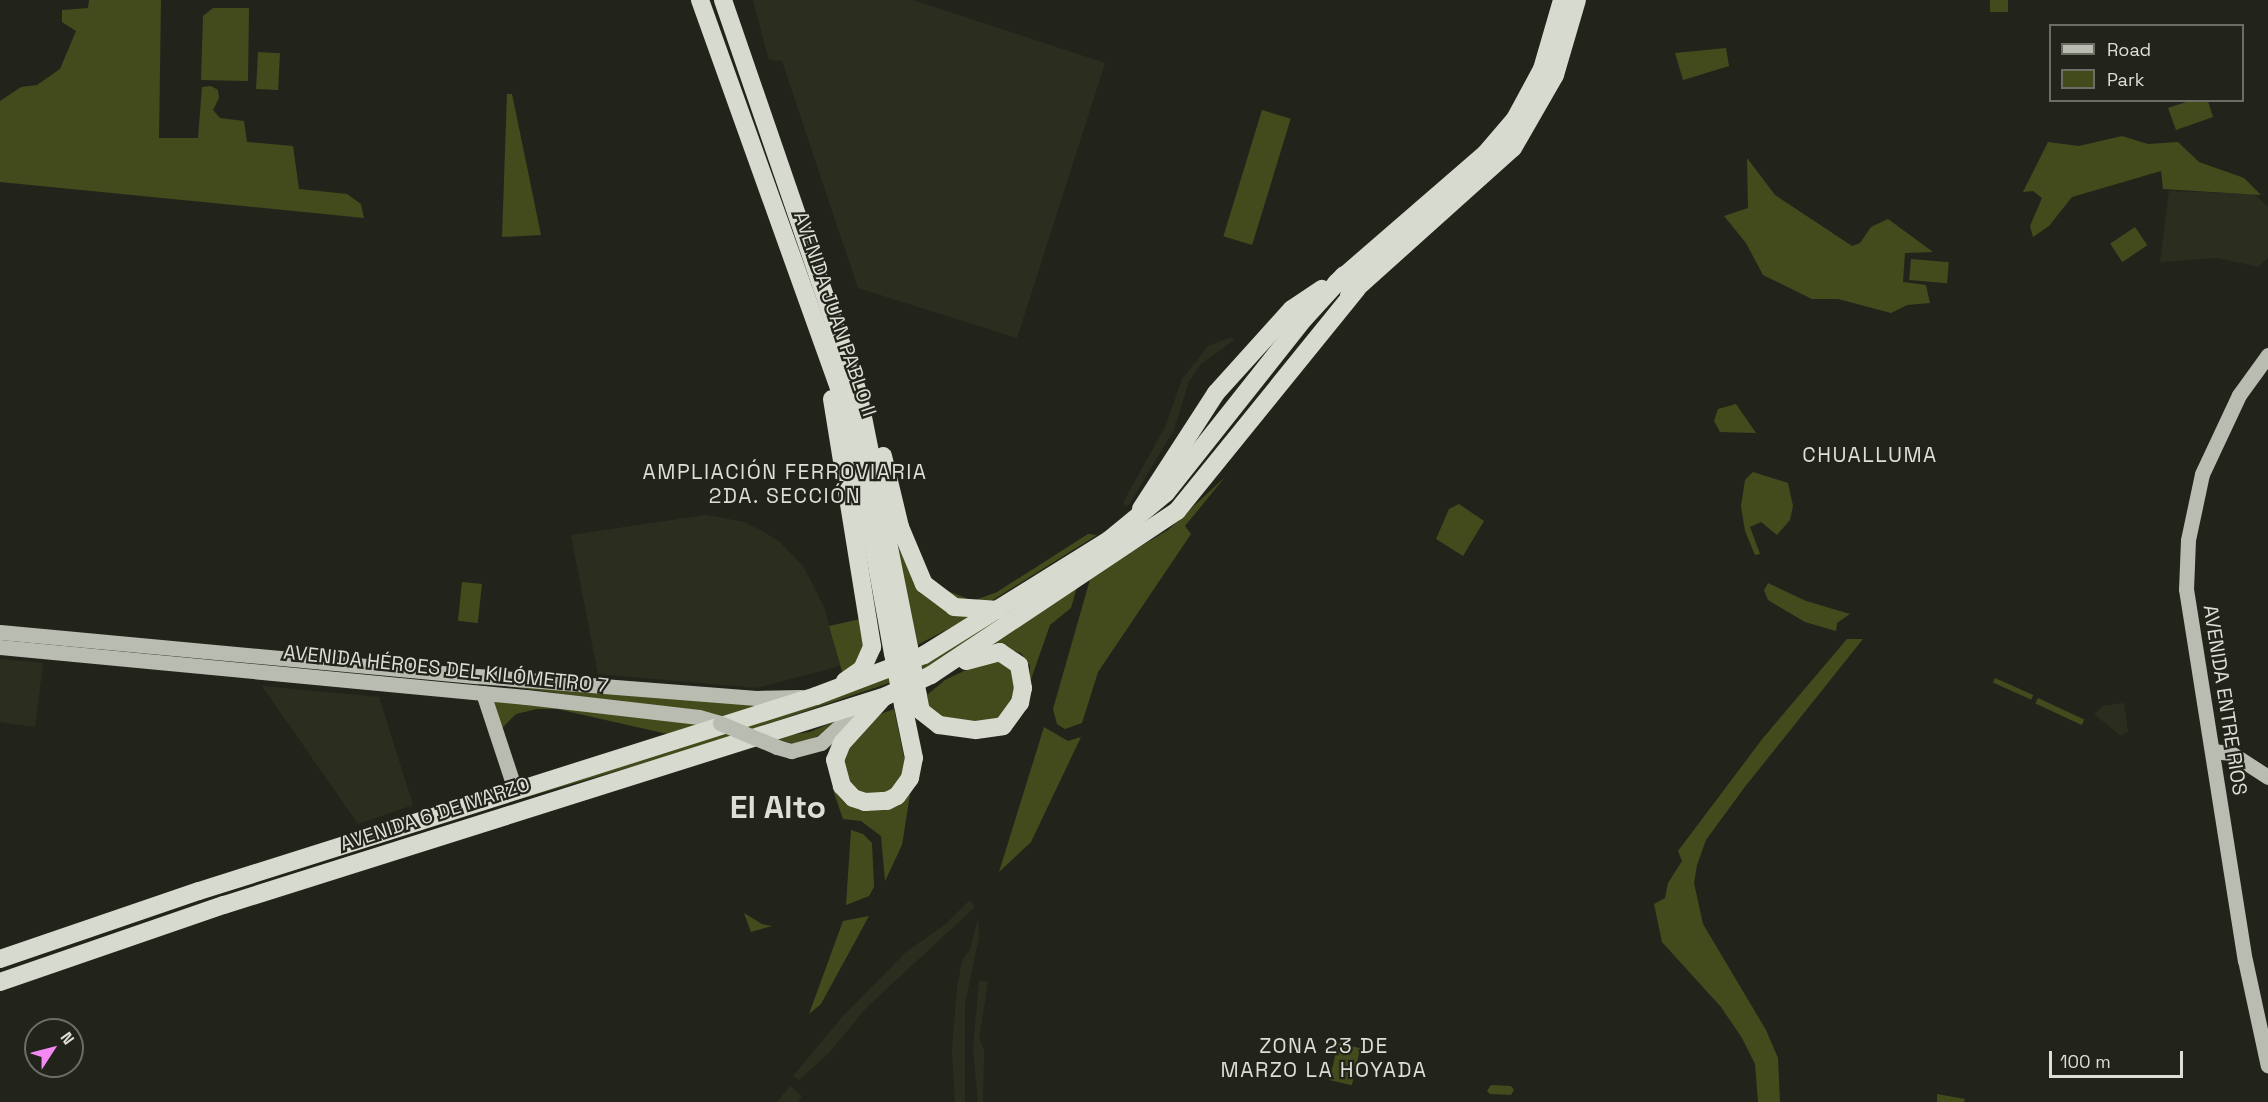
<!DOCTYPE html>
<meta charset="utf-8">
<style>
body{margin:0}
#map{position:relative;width:2268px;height:1102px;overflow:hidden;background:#22241b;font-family:"Space Grotesk",sans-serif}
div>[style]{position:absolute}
.built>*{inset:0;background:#2b2e1f}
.green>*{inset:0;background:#434b1d;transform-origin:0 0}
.major>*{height:15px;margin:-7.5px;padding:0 7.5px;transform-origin:7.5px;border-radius:7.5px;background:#b9bcb1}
.highway>*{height:18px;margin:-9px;padding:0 9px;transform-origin:9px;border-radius:9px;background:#d7dace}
.major-bridge>*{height:15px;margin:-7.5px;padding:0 7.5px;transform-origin:7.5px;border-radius:7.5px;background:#b9bcb1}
.highway-bridge>*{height:18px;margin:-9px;padding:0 9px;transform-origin:9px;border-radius:9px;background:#d7dace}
span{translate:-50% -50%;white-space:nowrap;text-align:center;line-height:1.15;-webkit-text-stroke:4.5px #22241b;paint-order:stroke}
.street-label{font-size:20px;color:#dcded7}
.neighbourhood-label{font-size:21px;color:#dcded7;letter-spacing:1.5px}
.town-label{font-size:32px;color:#dcded7;font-weight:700}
.legend{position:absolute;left:2049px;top:24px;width:195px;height:78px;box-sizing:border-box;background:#22241b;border:2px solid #6c6e66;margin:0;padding:8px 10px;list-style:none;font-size:18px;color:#dcded7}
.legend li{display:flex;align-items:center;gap:12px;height:30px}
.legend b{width:30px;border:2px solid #6c6e66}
.north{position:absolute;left:24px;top:1018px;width:60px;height:60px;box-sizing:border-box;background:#22241b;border:2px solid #6c6e66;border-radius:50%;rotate:54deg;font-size:16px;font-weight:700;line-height:24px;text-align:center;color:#dcded7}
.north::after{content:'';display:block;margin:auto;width:21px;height:27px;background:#f389f1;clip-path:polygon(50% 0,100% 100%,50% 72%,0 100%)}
.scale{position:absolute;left:2049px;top:1051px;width:134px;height:27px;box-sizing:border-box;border:3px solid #dcded7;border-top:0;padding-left:8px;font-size:18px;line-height:21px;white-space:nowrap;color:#dcded7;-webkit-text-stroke:4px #22241b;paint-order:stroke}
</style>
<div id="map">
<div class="built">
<div style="clip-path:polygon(753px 0,913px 0,1105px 63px,1017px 338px,858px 288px,782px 61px,769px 60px)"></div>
<div style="clip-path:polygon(2169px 191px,2254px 194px,2268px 207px,2268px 257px,2259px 267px,2217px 258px,2160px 262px)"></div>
<div style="clip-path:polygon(1232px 337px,1234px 340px,1201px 364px,1189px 381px,1174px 430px,1128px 506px,1123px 503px,1166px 425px,1182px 379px,1208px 346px)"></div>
<div style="clip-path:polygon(706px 515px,744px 522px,762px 531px,780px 542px,803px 566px,824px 607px,840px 666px,756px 688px,598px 674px,571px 535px)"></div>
<div style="clip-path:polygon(0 659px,43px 663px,35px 727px,0 722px)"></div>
<div style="clip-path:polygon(262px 686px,379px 697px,413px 805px,358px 824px)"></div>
<div style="clip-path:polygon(2124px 703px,2128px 732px,2121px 736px,2094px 714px,2103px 706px)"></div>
<div style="clip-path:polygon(970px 900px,975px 907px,866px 1008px,829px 1053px,799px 1080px,793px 1076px,844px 1015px,906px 952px,946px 924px)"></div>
<div style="clip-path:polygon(978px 919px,979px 937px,965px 1004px,965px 1102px,955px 1102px,952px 1049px,957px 988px,962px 960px,970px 950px)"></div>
<div style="clip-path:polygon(979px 981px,988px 982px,979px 1039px,984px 1050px,983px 1102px,978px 1102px,973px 1049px)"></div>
<div style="clip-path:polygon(790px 1086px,802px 1096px,798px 1102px,777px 1102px)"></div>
</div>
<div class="green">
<div style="clip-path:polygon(89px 0,161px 0,159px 138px,198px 138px,202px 87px,211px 86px,218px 90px,219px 98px,213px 110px,220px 118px,244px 121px,247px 142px,293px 146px,299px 189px,347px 194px,361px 204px,364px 218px,0 182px,0 101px,21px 87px,37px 85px,60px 69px,76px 31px,62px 22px,62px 10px,88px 8px)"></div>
<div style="left:1990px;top:0;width:18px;height:12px"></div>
<div style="clip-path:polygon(213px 8px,249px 8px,248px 81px,201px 80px,203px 16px)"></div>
<div style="clip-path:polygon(1726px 48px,1729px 66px,1683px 80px,1675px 53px)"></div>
<div style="left:258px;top:52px;width:22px;height:37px;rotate:3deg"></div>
<div style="clip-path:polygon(507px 94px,512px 94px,541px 235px,502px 237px)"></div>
<div style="clip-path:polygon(2192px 100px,2208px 101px,2213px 117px,2176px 130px,2168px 108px)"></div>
<div style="left:1262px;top:110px;width:30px;height:132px;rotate:17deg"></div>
<div style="clip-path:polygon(2122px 136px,2148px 144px,2178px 142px,2199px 162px,2244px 178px,2261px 195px,2163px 189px,2161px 171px,2072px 197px,2049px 226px,2033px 237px,2030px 226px,2042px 198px,2033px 191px,2023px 192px,2048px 142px,2079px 146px)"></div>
<div style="clip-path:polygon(1747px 158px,1775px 195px,1852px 246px,1860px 243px,1871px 227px,1888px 219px,1933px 252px,1905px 253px,1903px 282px,1926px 285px,1930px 303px,1907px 305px,1891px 313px,1838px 299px,1812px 299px,1763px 275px,1746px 243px,1724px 216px,1748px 208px)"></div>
<div style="left:2135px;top:227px;width:22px;height:30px;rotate:56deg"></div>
<div style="left:1911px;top:259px;width:38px;height:21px;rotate:5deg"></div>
<div style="clip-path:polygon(1736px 404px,1756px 433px,1720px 432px,1714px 421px,1718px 409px)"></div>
<div style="clip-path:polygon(1753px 472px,1788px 483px,1793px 506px,1790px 520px,1777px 535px,1761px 522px,1750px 527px,1760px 554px,1755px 555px,1745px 531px,1741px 506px,1745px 480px)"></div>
<div style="clip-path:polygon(1225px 477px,1185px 526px,1191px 534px,1098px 672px,1082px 723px,1065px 729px,1057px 724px,1053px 709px,1091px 576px,1168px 530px)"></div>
<div style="clip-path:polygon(1459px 504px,1484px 521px,1463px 556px,1436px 539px,1449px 509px)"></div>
<div style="clip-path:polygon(1088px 534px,1097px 535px,983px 606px,944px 598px,924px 578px,917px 561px,938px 587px,973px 601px,997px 592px)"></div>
<div style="clip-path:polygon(892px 535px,920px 590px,973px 616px,917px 645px)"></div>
<div style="clip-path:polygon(1112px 544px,919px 673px,690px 750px,465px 815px,853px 689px)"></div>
<div style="left:462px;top:582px;width:20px;height:39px;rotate:6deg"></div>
<div style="clip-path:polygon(1768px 583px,1806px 601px,1850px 614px,1837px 623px,1836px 631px,1805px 622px,1768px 600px,1764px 590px)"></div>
<div style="clip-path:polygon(1077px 587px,1071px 608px,1050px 625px,1030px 682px,1030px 666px,1021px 653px,992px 644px)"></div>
<div style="clip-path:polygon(865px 618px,866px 656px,843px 675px,829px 626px)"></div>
<div style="clip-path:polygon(1847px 639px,1863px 639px,1744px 788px,1706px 840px,1697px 865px,1694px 883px,1703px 924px,1766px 1030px,1778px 1058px,1780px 1102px,1758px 1102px,1755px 1064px,1742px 1038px,1721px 1007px,1662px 942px,1654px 904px,1665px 898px,1668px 883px,1682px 861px,1678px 851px,1763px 738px)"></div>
<div style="clip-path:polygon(987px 660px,1004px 660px,1016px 677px,1013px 703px,999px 722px,942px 720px,929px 707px,927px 695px,945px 680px)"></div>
<div style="left:1995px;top:678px;width:42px;height:5px;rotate:24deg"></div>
<div style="clip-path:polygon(485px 683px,788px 701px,727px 720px,699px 713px)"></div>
<div style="left:2038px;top:698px;width:51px;height:6px;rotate:25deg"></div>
<div style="clip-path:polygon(488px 699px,713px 725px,672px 735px,557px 709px,537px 709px,516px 714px,498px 732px)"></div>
<div style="clip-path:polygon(894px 709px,906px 767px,903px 779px,886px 796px,857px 794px,843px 782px,841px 753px,870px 718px)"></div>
<div style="clip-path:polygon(836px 721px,834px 728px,799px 745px,768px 738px,810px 732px)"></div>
<div style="clip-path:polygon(1044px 727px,1068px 741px,1081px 737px,1031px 842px,999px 872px)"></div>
<div style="clip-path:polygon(912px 782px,902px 845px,885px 881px,881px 836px,861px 821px,843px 819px,832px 787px,855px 805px)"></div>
<div style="clip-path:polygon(851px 830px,863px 834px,872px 843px,874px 887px,869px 896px,846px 905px)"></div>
<div style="clip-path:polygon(744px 913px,762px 924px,772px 926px,751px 932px)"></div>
<div style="clip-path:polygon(869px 916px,821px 1004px,809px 1014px,843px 921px)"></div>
<div style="left:1338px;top:1043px;width:23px;height:38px;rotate:13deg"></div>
<div style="clip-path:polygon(1491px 1085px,1511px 1086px,1514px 1090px,1511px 1095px,1490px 1094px,1487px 1091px)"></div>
<div style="clip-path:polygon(1937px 1094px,1965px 1099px,1964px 1102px,1937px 1102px)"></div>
</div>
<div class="major">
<div style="left:2268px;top:355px;width:49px;rotate:125.9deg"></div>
<div style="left:2239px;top:395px;width:87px;rotate:115.1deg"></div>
<div style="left:2202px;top:474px;width:67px;rotate:102deg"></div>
<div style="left:2188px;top:540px;width:49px;rotate:92.3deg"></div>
<div style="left:2186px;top:589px;width:376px;rotate:81deg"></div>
<div style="left:2245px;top:960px;width:108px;rotate:77.8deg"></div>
<div style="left:0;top:632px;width:479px;rotate:5.3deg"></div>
<div style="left:477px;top:676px;width:280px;rotate:4.5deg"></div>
<div style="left:756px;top:698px;width:45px;rotate:-1.3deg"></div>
<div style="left:0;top:647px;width:528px;rotate:5.43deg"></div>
<div style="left:526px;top:697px;width:174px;rotate:6.6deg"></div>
<div style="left:699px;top:717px;width:22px;rotate:16deg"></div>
<div style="left:483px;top:693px;width:102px;rotate:71.7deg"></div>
<div style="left:777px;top:747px;width:15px;rotate:16deg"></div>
<div style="left:791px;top:751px;width:31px;rotate:-15deg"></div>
<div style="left:821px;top:743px;width:61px;rotate:-42.3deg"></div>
<div style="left:2212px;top:751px;width:19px;rotate:6deg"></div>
<div style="left:2231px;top:753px;width:44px;rotate:33deg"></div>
</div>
<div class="highway">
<div style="left:700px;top:0;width:418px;rotate:70.3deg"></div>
<div style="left:841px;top:393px;width:37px;rotate:73deg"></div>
<div style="left:852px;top:428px;width:229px;rotate:79.7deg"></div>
<div style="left:723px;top:0;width:415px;rotate:71deg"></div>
<div style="left:858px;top:392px;width:261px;rotate:78.7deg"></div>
<div style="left:1336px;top:283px;width:197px;rotate:-40.9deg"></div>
<div style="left:1485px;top:154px;width:46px;rotate:-49.4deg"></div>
<div style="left:1515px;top:119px;width:57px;rotate:-61.6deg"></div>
<div style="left:1542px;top:69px;width:72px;rotate:-73.8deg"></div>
<div style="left:1349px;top:295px;width:220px;rotate:-41.9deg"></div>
<div style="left:1513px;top:148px;width:84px;rotate:-60.1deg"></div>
<div style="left:1555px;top:75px;width:78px;rotate:-73.7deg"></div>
<div style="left:832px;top:399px;width:251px;rotate:80.8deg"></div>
<div style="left:872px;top:647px;width:24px;rotate:114deg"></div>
<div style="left:862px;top:669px;width:21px;rotate:145deg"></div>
<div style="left:883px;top:456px;width:73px;rotate:76.5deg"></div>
<div style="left:900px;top:527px;width:62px;rotate:67.2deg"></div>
<div style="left:924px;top:584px;width:38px;rotate:37deg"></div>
<div style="left:954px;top:607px;width:45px;rotate:3.8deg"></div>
<div style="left:1141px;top:509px;width:138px;rotate:-57.1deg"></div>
<div style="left:1216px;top:393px;width:113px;rotate:-47.9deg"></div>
<div style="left:1292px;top:309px;width:36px;rotate:-34deg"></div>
<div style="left:918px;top:696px;width:15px;rotate:79deg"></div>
<div style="left:921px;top:711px;width:23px;rotate:38deg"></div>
<div style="left:939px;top:725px;width:37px;rotate:8deg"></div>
<div style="left:976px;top:730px;width:27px;rotate:-8deg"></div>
<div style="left:1003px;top:726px;width:29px;rotate:-54deg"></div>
<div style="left:1020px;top:703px;width:15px;rotate:-79deg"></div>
<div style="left:1023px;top:688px;width:23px;rotate:-100deg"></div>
<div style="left:1019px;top:665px;width:23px;rotate:-146deg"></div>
<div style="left:1000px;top:652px;width:35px;rotate:165deg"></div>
<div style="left:883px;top:698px;width:61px;rotate:132.3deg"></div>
<div style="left:842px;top:743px;width:18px;rotate:112deg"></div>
<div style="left:835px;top:760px;width:27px;rotate:75deg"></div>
<div style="left:842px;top:786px;width:16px;rotate:47deg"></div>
<div style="left:853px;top:798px;width:13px;rotate:18deg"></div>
<div style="left:865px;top:802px;width:22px;rotate:-3deg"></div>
<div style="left:887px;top:801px;width:11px;rotate:-27deg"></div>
<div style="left:897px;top:796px;width:22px;rotate:-54deg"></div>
<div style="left:910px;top:778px;width:20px;rotate:-79deg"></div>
<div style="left:914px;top:758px;width:54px;rotate:-101.7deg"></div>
<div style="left:0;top:959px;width:210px;rotate:-18.9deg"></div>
<div style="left:199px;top:891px;width:647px;rotate:-17.54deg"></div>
<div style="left:816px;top:696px;width:116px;rotate:-20.8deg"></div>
<div style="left:924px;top:655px;width:218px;rotate:-31.9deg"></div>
<div style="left:1109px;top:540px;width:74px;rotate:-39.5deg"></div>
<div style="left:1166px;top:493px;width:222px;rotate:-51.6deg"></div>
<div style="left:1304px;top:319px;width:59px;rotate:-47.7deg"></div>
<div style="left:0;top:982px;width:237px;rotate:-19deg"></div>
<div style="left:224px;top:905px;width:694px;rotate:-17.52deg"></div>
<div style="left:886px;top:696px;width:50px;rotate:-25deg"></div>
<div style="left:931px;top:675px;width:296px;rotate:-33.7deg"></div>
<div style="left:1177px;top:511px;width:286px;rotate:-51deg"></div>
</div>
<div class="major-bridge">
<div style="left:720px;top:723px;width:62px;rotate:22.8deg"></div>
</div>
<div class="highway-bridge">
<div style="left:909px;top:648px;width:49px;rotate:79.4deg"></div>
<div style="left:893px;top:653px;width:53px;rotate:79.1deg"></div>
</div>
<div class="street-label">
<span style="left:835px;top:314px;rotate:71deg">AVENIDA JUAN PABLO II</span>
<span style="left:446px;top:669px;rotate:6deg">AVENIDA HÉROES DEL KILÓMETRO 7</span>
<span style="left:2225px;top:700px;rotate:81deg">AVENIDA ENTRE RIOS</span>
<span style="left:435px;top:814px;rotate:-18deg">AVENIDA 6 DE MARZO</span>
</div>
<div class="neighbourhood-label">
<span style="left:1870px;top:455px">CHUALLUMA</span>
<span style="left:785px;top:484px">AMPLIACIÓN FERROVIARIA<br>2DA. SECCIÓN</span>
<span style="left:1324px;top:1058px">ZONA 23 DE<br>MARZO LA HOYADA</span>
</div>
<div class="town-label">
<span style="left:778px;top:807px">El Alto</span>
</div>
<ul class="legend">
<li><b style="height:8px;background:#b9bcb1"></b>Road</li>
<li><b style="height:16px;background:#434b1d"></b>Park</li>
</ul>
<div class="north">N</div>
<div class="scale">100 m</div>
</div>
